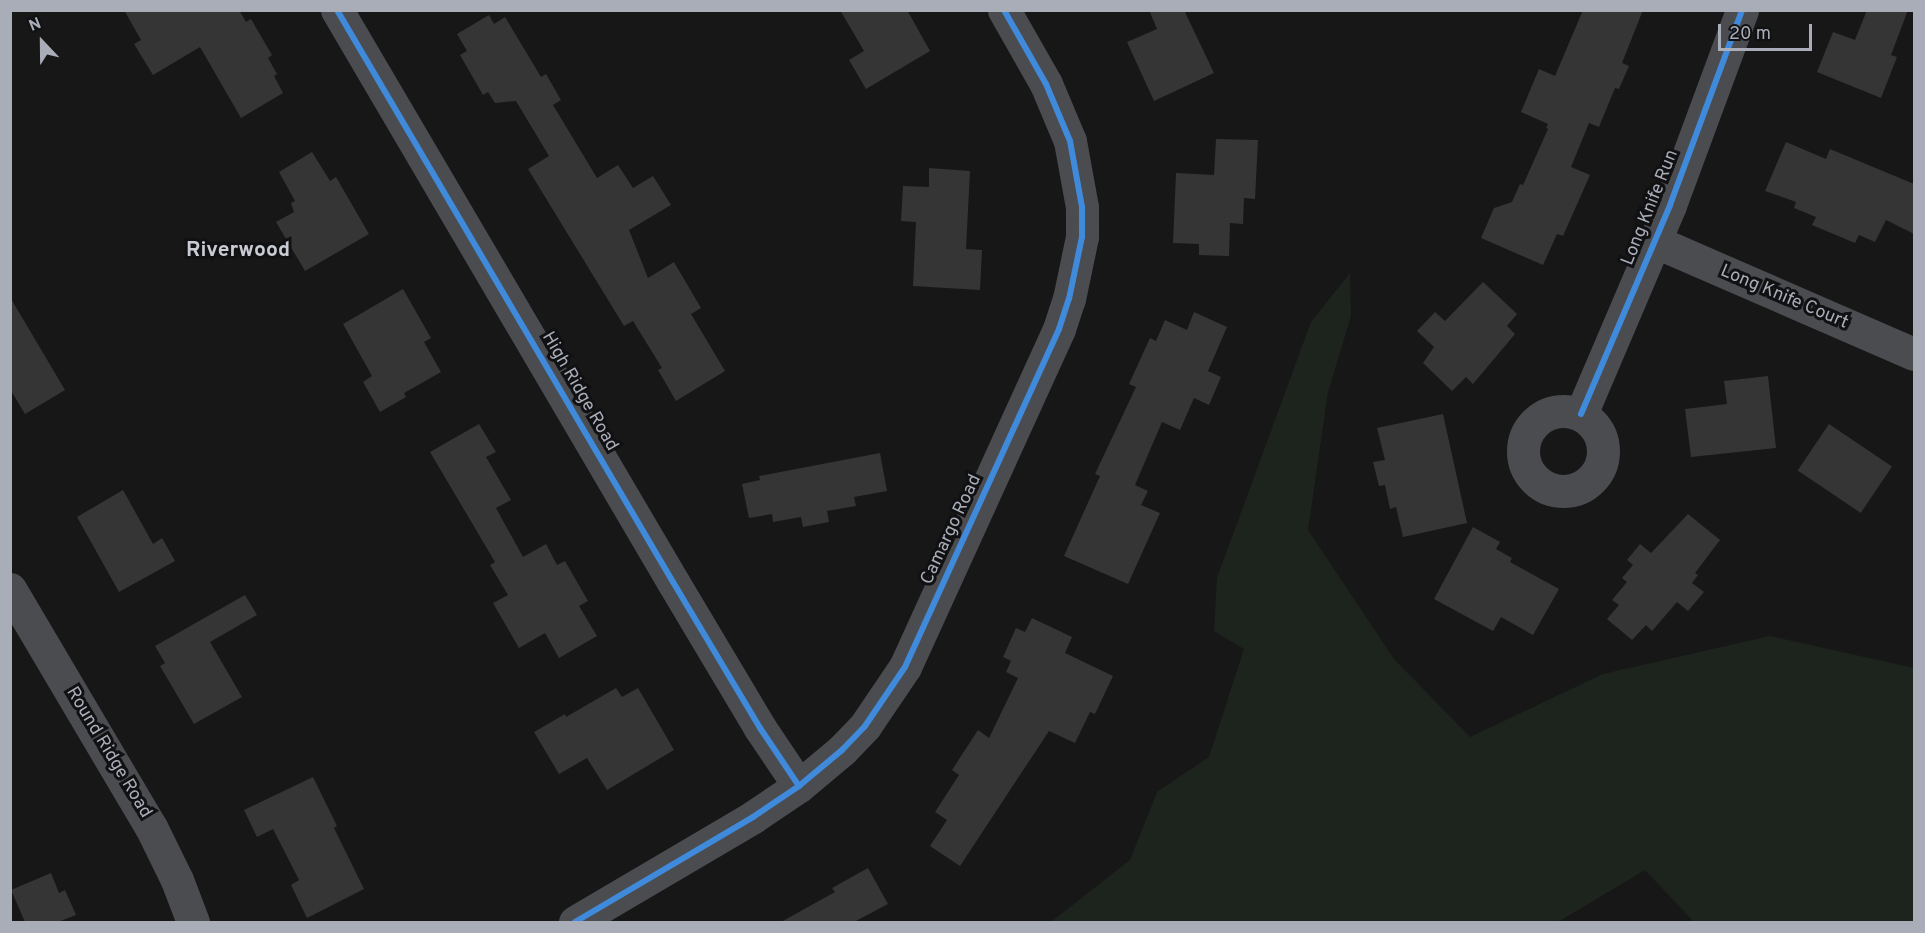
<!DOCTYPE html>
<style>
body{margin:0}
#map{position:relative;width:1925px;height:933px;overflow:hidden;background:#171717;font-family:Overpass,sans-serif}
div>[style]{position:absolute}
.green>*{inset:0;background:#1d241e}
.building>*{inset:0;background:#353536;transform-origin:0 0}
.street>*{height:33px;margin:-16.5px;padding:0 16.5px;transform-origin:16.5px;border-radius:16.5px;background:#4b4c50}
.street>.ring{margin:-16.5px;padding:0;box-sizing:content-box;background:none;border:33px solid #4b4c50;border-radius:50%}
.cycleway>*{height:6px;margin:-3px;padding:0 3px;transform-origin:3px;border-radius:3px;background:#408adc}
span{translate:-50% -50%;white-space:nowrap;text-align:center;line-height:1.15;-webkit-text-stroke:6px #111113;paint-order:stroke}
.street-label{font-size:18px;color:#a8adb8}
.quarter-label{font-size:21px;color:#c9ccd4;font-weight:700}
.frame{position:absolute;inset:0;border:12px solid #a8adb8;pointer-events:none}
.north{position:absolute;left:12px;top:12px;width:60px;height:60px;-webkit-text-stroke:4px #111113;paint-order:stroke;rotate:338deg;font-size:16px;font-weight:700;line-height:24px;text-align:center;color:#a8adb8}
.north::after{content:'';display:block;margin:auto;width:21px;height:27px;background:#a8adb8;clip-path:polygon(50% 0,100% 100%,50% 72%,0 100%)}
.scale{position:absolute;left:1718px;top:24px;width:94px;height:27px;box-sizing:border-box;border:3px solid #a8adb8;border-top:0;padding-left:8px;font-size:18px;line-height:21px;white-space:nowrap;color:#a8adb8;-webkit-text-stroke:4px #111113;paint-order:stroke}
</style>
<div id="map">
<div class="green">
<div style="clip-path:polygon(1350px 273px,1351px 316px,1328px 392px,1308px 530px,1394px 659px,1470px 737px,1603px 674px,1770px 636px,1914px 668px,1914px 922px,1694px 922px,1645px 870px,1558px 922px,1051px 922px,1130px 860px,1157px 792px,1209px 757px,1244px 649px,1214px 631px,1217px 578px,1311px 322px)"></div>
</div>
<div class="building">
<div style="clip-path:polygon(124px 10px,239px 10px,246px 22px,251px 19px,272px 55px,268px 58px,277px 74px,274px 76px,283px 93px,241px 118px,200px 47px,153px 75px,134px 44px,141px 40px)"></div>
<div style="clip-path:polygon(840px 10px,907px 10px,930px 51px,866px 89px,849px 60px,864px 51px)"></div>
<div style="clip-path:polygon(1149px 10px,1184px 10px,1214px 73px,1154px 101px,1127px 42px,1157px 29px)"></div>
<div style="clip-path:polygon(1583px 10px,1643px 10px,1622px 63px,1629px 66px,1619px 89px,1615px 88px,1599px 127px,1589px 123px,1571px 167px,1590px 175px,1563px 236px,1557px 234px,1543px 265px,1481px 238px,1494px 208px,1512px 202px,1520px 184px,1523px 185px,1548px 129px,1546px 128px,1548px 124px,1521px 112px,1539px 69px,1555px 76px)"></div>
<div style="clip-path:polygon(1867px 10px,1908px 10px,1891px 55px,1897px 57px,1881px 98px,1817px 72px,1833px 32px,1855px 40px)"></div>
<div style="clip-path:polygon(489px 15px,494px 24px,505px 17px,541px 77px,546px 74px,561px 100px,553px 105px,597px 178px,618px 165px,633px 188px,653px 176px,671px 205px,629px 230px,648px 278px,674px 262px,701px 308px,691px 314px,725px 371px,676px 401px,658px 370px,662px 368px,633px 321px,624px 326px,528px 169px,549px 156px,516px 101px,495px 103px,488px 92px,483px 95px,460px 55px,467px 51px,457px 34px)"></div>
<div style="clip-path:polygon(1216px 139px,1258px 140px,1255px 199px,1244px 198px,1243px 224px,1230px 223px,1229px 256px,1199px 255px,1199px 244px,1173px 243px,1176px 173px,1214px 175px)"></div>
<div style="clip-path:polygon(1786px 142px,1826px 159px,1830px 149px,1914px 184px,1914px 234px,1886px 220px,1875px 242px,1859px 235px,1855px 243px,1812px 225px,1816px 217px,1794px 208px,1796px 202px,1765px 191px)"></div>
<div style="clip-path:polygon(312px 152px,330px 181px,336px 177px,369px 234px,305px 271px,276px 222px,294px 212px,291px 203px,295px 201px,279px 172px)"></div>
<div style="clip-path:polygon(929px 168px,970px 171px,966px 249px,982px 250px,980px 290px,913px 286px,916px 222px,901px 221px,903px 186px,929px 187px)"></div>
<div style="clip-path:polygon(1483px 282px,1517px 314px,1507px 326px,1515px 334px,1473px 384px,1466px 377px,1452px 391px,1423px 363px,1434px 347px,1417px 331px,1435px 312px,1445px 321px)"></div>
<div style="clip-path:polygon(403px 289px,431px 338px,424px 342px,441px 372px,404px 393px,406px 397px,380px 412px,363px 382px,372px 376px,343px 324px)"></div>
<div style="clip-path:polygon(10px 297px,65px 390px,25px 414px,10px 389px)"></div>
<div style="clip-path:polygon(1194px 312px,1227px 327px,1208px 371px,1221px 377px,1209px 405px,1194px 398px,1180px 430px,1162px 422px,1135px 485px,1148px 491px,1141px 505px,1160px 513px,1128px 584px,1064px 556px,1100px 476px,1095px 474px,1136px 387px,1129px 384px,1150px 338px,1156px 341px,1165px 320px,1187px 330px)"></div>
<div style="clip-path:polygon(1768px 376px,1776px 448px,1691px 457px,1685px 409px,1727px 404px,1724px 381px)"></div>
<div style="clip-path:polygon(1443px 414px,1467px 523px,1403px 537px,1396px 507px,1390px 509px,1385px 485px,1379px 486px,1373px 462px,1385px 460px,1377px 428px)"></div>
<div style="clip-path:polygon(479px 424px,496px 452px,486px 457px,511px 500px,496px 508px,523px 557px,546px 544px,557px 565px,565px 561px,588px 601px,579px 606px,597px 636px,559px 658px,545px 633px,519px 648px,493px 603px,508px 595px,490px 565px,495px 562px,430px 452px)"></div>
<div style="left:1829px;top:424px;width:76px;height:56px;rotate:34deg"></div>
<div style="clip-path:polygon(880px 453px,887px 491px,854px 497px,856px 506px,827px 511px,829px 522px,803px 527px,801px 517px,773px 522px,772px 514px,749px 518px,742px 484px,760px 480px,759px 476px)"></div>
<div style="clip-path:polygon(123px 490px,153px 544px,162px 538px,175px 561px,119px 592px,77px 517px)"></div>
<div style="clip-path:polygon(1688px 514px,1720px 540px,1695px 573px,1698px 575px,1692px 583px,1704px 592px,1688px 611px,1677px 602px,1652px 631px,1646px 625px,1632px 640px,1607px 619px,1619px 605px,1612px 600px,1627px 582px,1622px 578px,1633px 565px,1627px 560px,1640px 544px,1651px 553px)"></div>
<div style="clip-path:polygon(1473px 527px,1500px 542px,1496px 549px,1512px 558px,1510px 562px,1559px 589px,1533px 635px,1501px 617px,1493px 631px,1434px 599px)"></div>
<div style="clip-path:polygon(245px 595px,257px 615px,210px 642px,242px 697px,194px 724px,160px 666px,165px 663px,155px 646px)"></div>
<div style="clip-path:polygon(1032px 618px,1072px 637px,1065px 653px,1113px 676px,1095px 714px,1090px 712px,1075px 743px,1049px 731px,960px 866px,930px 846px,947px 820px,935px 812px,959px 775px,952px 770px,978px 730px,989px 738px,1018px 678px,1006px 672px,1011px 661px,1003px 657px,1016px 628px,1025px 632px)"></div>
<div style="clip-path:polygon(616px 688px,622px 697px,638px 688px,674px 750px,607px 790px,587px 758px,559px 774px,534px 732px,565px 714px,566px 717px)"></div>
<div style="clip-path:polygon(313px 777px,337px 826px,334px 828px,364px 889px,307px 918px,291px 885px,299px 880px,273px 829px,257px 837px,244px 810px)"></div>
<div style="clip-path:polygon(868px 868px,888px 904px,854px 922px,781px 922px,835px 892px,832px 888px)"></div>
<div style="clip-path:polygon(51px 873px,59px 893px,65px 890px,76px 915px,58px 922px,25px 922px,11px 890px)"></div>
</div>
<div class="street">
<div style="left:337px;top:10px;width:663px;rotate:59.57deg"></div>
<div style="left:673px;top:582px;width:170px;rotate:59.2deg"></div>
<div style="left:760px;top:728px;width:70px;rotate:56.1deg"></div>
<div style="left:1654px;top:241px;width:283px;rotate:23.5deg"></div>
<div class="ring" style="left:1523px;top:411px;width:47px;height:47px"></div>
<div style="left:1581px;top:414px;width:227px;rotate:-66.9deg"></div>
<div style="left:1670px;top:205px;width:208px;rotate:-69.7deg"></div>
<div style="left:10px;top:589px;width:277px;rotate:59.4deg"></div>
<div style="left:151px;top:827px;width:59px;rotate:63.9deg"></div>
<div style="left:177px;top:880px;width:45px;rotate:69.1deg"></div>
<div style="left:575px;top:922px;width:207px;rotate:-30.5deg"></div>
<div style="left:753px;top:817px;width:55px;rotate:-34deg"></div>
<div style="left:799px;top:786px;width:56px;rotate:-39.9deg"></div>
<div style="left:842px;top:750px;width:33px;rotate:-46deg"></div>
<div style="left:865px;top:726px;width:71px;rotate:-55.9deg"></div>
<div style="left:905px;top:667px;width:371px;rotate:-65.5deg"></div>
<div style="left:1059px;top:329px;width:32px;rotate:-72deg"></div>
<div style="left:1069px;top:299px;width:63px;rotate:-78.2deg"></div>
<div style="left:1082px;top:237px;width:30px;rotate:-90deg"></div>
<div style="left:1082px;top:207px;width:67px;rotate:-100.3deg"></div>
<div style="left:1070px;top:141px;width:62px;rotate:-112.8deg"></div>
<div style="left:1046px;top:84px;width:85px;rotate:-119.6deg"></div>
</div>
<div class="cycleway">
<div style="left:337px;top:10px;width:663px;rotate:59.57deg"></div>
<div style="left:673px;top:582px;width:170px;rotate:59.2deg"></div>
<div style="left:760px;top:728px;width:70px;rotate:56.1deg"></div>
<div style="left:1581px;top:414px;width:227px;rotate:-66.9deg"></div>
<div style="left:1670px;top:205px;width:208px;rotate:-69.7deg"></div>
<div style="left:575px;top:922px;width:207px;rotate:-30.5deg"></div>
<div style="left:753px;top:817px;width:55px;rotate:-34deg"></div>
<div style="left:799px;top:786px;width:56px;rotate:-39.9deg"></div>
<div style="left:842px;top:750px;width:33px;rotate:-46deg"></div>
<div style="left:865px;top:726px;width:71px;rotate:-55.9deg"></div>
<div style="left:905px;top:667px;width:371px;rotate:-65.5deg"></div>
<div style="left:1059px;top:329px;width:32px;rotate:-72deg"></div>
<div style="left:1069px;top:299px;width:63px;rotate:-78.2deg"></div>
<div style="left:1082px;top:237px;width:30px;rotate:-90deg"></div>
<div style="left:1082px;top:207px;width:67px;rotate:-100.3deg"></div>
<div style="left:1070px;top:141px;width:62px;rotate:-112.8deg"></div>
<div style="left:1046px;top:84px;width:85px;rotate:-119.6deg"></div>
</div>
<div class="street-label">
<span style="left:1651px;top:208px;rotate:-68deg">Long Knife Run</span>
<span style="left:1784px;top:298px;rotate:23deg">Long Knife Court</span>
<span style="left:579px;top:392px;rotate:60deg">High Ridge Road</span>
<span style="left:952px;top:530px;rotate:-65deg">Camargo Road</span>
<span style="left:108px;top:753px;rotate:59deg">Round Ridge Road</span>
</div>
<div class="quarter-label">
<span style="left:238px;top:251px">Riverwood</span>
</div>
<div class="frame"></div>
<div class="north">N</div>
<div class="scale">20 m</div>
</div>
